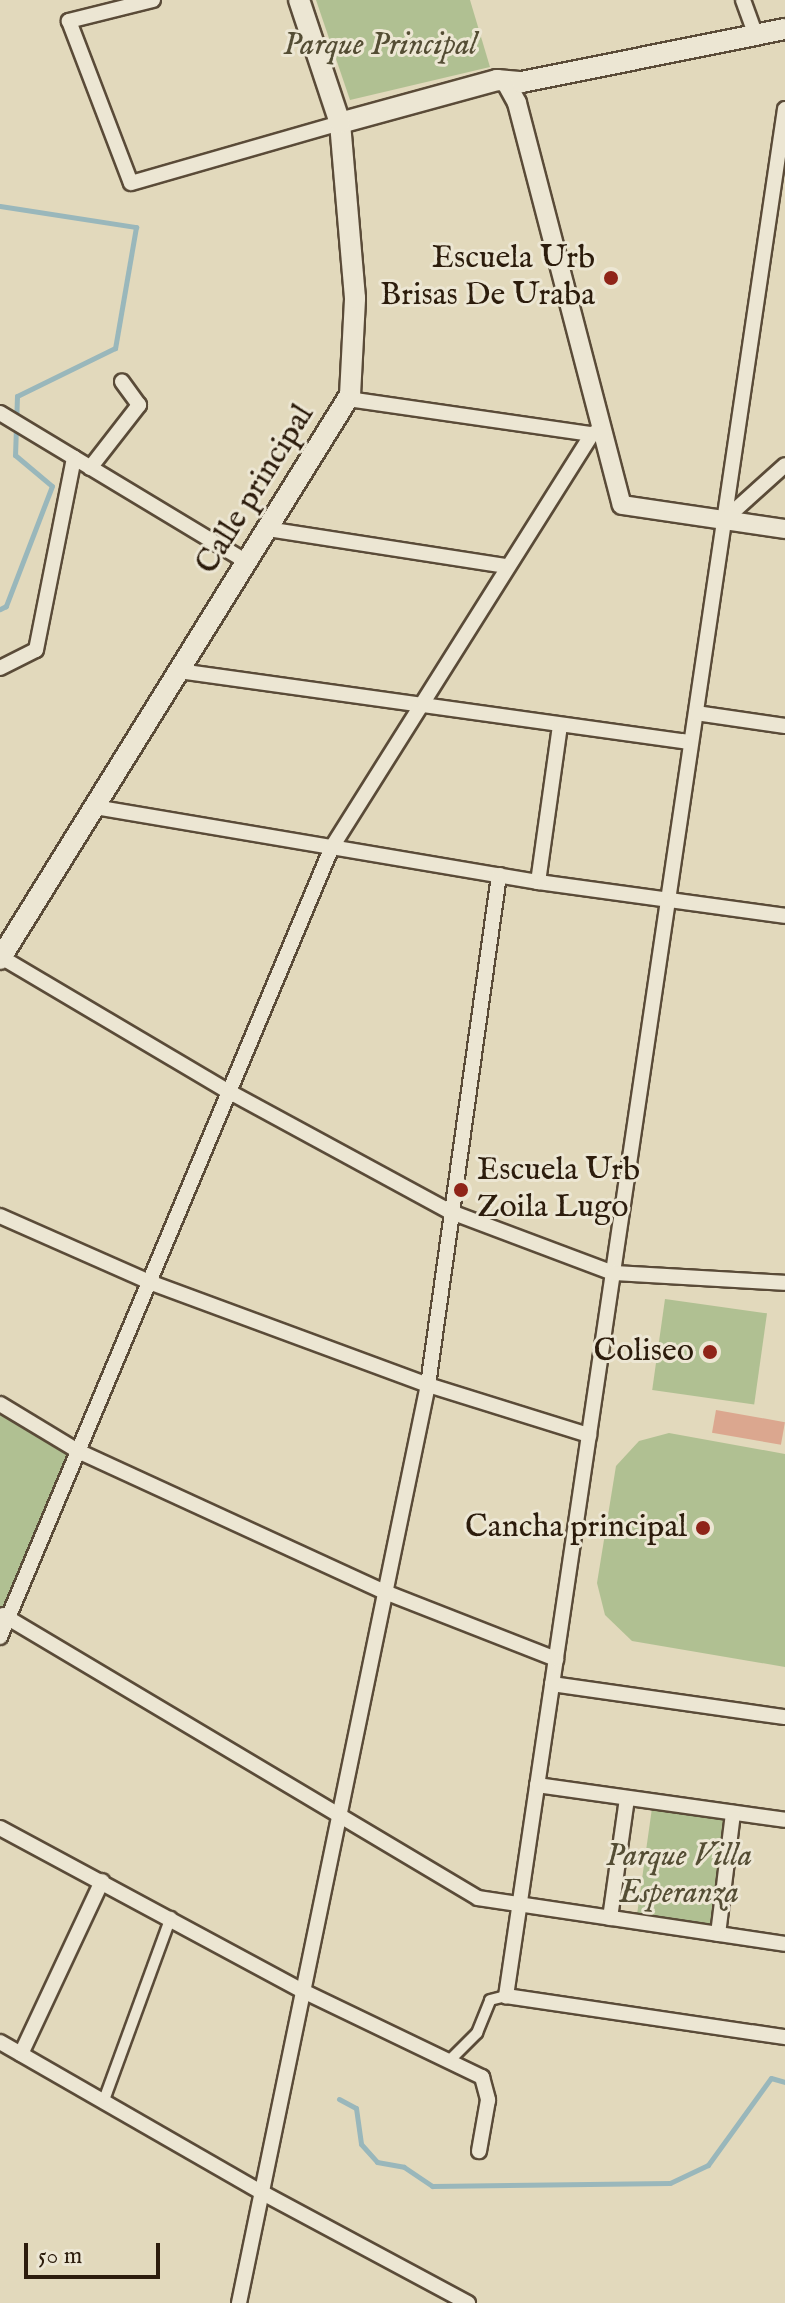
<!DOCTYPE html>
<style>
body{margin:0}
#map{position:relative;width:785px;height:2303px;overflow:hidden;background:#e2d9bc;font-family:"IM FELL English",serif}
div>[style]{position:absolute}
.green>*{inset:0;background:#b0c092;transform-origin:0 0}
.stream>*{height:5px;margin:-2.5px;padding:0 2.5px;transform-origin:2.5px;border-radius:2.5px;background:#99b7bb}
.building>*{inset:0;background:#dba78f;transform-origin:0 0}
.roads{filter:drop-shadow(2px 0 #5a4b38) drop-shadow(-2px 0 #5a4b38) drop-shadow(0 2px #5a4b38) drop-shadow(0 -2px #5a4b38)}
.pedestrian>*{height:10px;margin:-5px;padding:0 5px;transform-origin:5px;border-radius:5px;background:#ece6d3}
.minor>*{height:14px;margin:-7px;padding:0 7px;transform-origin:7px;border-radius:7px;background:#ece6d3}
.tertiary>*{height:18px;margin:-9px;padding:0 9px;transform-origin:9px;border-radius:9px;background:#ece6d3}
.secondary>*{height:20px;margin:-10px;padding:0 10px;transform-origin:10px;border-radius:10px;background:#ece6d3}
.dots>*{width:22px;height:22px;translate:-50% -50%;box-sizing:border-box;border:4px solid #ece6d3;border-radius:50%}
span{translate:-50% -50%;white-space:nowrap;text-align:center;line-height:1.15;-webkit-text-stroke:6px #ece6d3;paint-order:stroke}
.park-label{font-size:32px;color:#544d34;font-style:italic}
.poi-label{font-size:32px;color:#2c1c0c}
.right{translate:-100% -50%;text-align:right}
.left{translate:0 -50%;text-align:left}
.street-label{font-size:32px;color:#2c1c0c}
.scale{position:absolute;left:24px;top:2243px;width:136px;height:36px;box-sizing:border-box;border:4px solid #2c1c0c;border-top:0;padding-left:10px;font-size:24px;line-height:28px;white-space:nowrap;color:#2c1c0c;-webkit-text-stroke:6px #ece6d3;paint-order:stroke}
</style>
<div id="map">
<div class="green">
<div style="clip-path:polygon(316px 0,470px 0,490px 67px,350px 100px)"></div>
<div style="left:665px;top:1299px;width:103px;height:92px;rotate:8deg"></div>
<div style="clip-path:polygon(0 1405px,78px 1451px,8px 1618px,0 1614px)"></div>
<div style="clip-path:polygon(669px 1433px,785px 1454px,785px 1667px,632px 1641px,605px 1615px,597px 1583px,616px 1466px,639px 1441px)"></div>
<div style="left:652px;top:1808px;width:75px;height:107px;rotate:8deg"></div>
</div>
<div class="stream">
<div style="left:0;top:206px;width:138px;rotate:8.8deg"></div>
<div style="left:136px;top:227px;width:123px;rotate:99.8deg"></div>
<div style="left:115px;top:348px;width:109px;rotate:153.9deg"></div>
<div style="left:17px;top:396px;width:59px;rotate:91.9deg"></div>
<div style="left:15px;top:455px;width:48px;rotate:40deg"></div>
<div style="left:52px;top:486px;width:129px;rotate:111deg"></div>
<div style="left:6px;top:606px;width:7px;rotate:153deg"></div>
<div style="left:339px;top:2099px;width:19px;rotate:28deg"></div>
<div style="left:356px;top:2108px;width:36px;rotate:82deg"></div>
<div style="left:361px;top:2144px;width:24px;rotate:48deg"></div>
<div style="left:377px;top:2162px;width:27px;rotate:10deg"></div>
<div style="left:404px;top:2167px;width:34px;rotate:34deg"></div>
<div style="left:432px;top:2186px;width:238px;rotate:-0.7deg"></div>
<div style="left:670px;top:2183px;width:42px;rotate:-25.3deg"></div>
<div style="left:708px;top:2165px;width:107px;rotate:-54.1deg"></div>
<div style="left:771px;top:2078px;width:15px;rotate:16deg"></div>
</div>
<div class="building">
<div style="left:716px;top:1410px;width:70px;height:23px;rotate:10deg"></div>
</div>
<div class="roads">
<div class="pedestrian">
<div style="left:449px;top:2061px;width:40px;rotate:-45deg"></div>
<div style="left:477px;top:2033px;width:35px;rotate:-68deg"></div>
<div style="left:490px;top:2000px;width:16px;rotate:-14deg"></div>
<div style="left:104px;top:2100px;width:195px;rotate:-69.9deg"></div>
</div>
<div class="minor">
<div style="left:153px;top:0;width:87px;rotate:166deg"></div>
<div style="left:69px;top:21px;width:173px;rotate:69.1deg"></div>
<div style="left:131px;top:183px;width:217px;rotate:-16deg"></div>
<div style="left:743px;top:0;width:37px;rotate:70deg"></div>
<div style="left:785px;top:109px;width:1908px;rotate:98.41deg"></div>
<div style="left:506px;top:1996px;width:282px;rotate:8.4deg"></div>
<div style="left:348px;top:399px;width:246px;rotate:8.2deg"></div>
<div style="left:0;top:413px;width:288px;rotate:31.1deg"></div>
<div style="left:90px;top:468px;width:80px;rotate:-52.1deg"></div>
<div style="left:139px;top:405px;width:29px;rotate:-126deg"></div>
<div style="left:724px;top:520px;width:82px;rotate:-42deg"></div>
<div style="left:267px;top:529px;width:242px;rotate:8.8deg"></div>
<div style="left:0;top:668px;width:40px;rotate:-26.6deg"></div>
<div style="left:36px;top:650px;width:196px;rotate:-78.8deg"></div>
<div style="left:179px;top:671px;width:515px;rotate:7.93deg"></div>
<div style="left:696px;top:713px;width:90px;rotate:8.3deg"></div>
<div style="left:95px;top:807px;width:449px;rotate:9.6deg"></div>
<div style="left:538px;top:882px;width:249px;rotate:7.8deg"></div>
<div style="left:538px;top:882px;width:158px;rotate:-82deg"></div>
<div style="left:1px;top:957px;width:261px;rotate:30.6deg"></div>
<div style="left:226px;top:1090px;width:256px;rotate:28.5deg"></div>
<div style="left:451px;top:1212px;width:173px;rotate:20.6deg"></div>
<div style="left:613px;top:1273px;width:172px;rotate:3.3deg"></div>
<div style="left:0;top:1216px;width:166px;rotate:23.8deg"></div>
<div style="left:152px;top:1283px;width:294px;rotate:20.3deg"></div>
<div style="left:428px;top:1385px;width:169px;rotate:17.3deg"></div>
<div style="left:0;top:1404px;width:91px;rotate:31.1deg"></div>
<div style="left:78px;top:1451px;width:338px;rotate:24.7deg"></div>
<div style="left:385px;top:1592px;width:184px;rotate:21.4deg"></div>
<div style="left:3px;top:1615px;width:553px;rotate:30.79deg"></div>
<div style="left:478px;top:1898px;width:310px;rotate:8.5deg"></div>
<div style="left:0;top:1637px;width:857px;rotate:-67.21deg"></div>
<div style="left:332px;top:847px;width:488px;rotate:-57.8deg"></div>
<div style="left:592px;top:434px;width:11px;rotate:-27deg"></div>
<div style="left:552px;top:1684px;width:235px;rotate:8.1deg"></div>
<div style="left:537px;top:1785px;width:250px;rotate:8deg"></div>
<div style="left:0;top:1828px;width:344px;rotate:28.3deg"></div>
<div style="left:303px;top:1991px;width:199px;rotate:25.7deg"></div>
<div style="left:482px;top:2077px;width:24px;rotate:75deg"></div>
<div style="left:488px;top:2100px;width:52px;rotate:100deg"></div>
<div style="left:610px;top:1918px;width:121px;rotate:-81.9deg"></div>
<div style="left:718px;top:1934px;width:122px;rotate:-82.9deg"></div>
<div style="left:0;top:2042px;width:301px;rotate:29.9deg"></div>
<div style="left:261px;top:2192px;width:235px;rotate:28.2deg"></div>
<div style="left:21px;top:2054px;width:191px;rotate:-64.9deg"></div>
<div style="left:239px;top:2303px;width:937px;rotate:-78.37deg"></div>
<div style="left:428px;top:1385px;width:515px;rotate:-82.07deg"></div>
</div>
<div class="tertiary">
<div style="left:505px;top:81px;width:25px;rotate:61deg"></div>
<div style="left:517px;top:103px;width:415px;rotate:75.4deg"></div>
<div style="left:622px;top:505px;width:165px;rotate:8.4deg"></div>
</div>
<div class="secondary">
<div style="left:340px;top:123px;width:163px;rotate:-15.3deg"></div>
<div style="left:497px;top:80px;width:25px;rotate:5deg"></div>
<div style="left:522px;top:82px;width:268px;rotate:-11.4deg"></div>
<div style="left:0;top:959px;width:664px;rotate:-58.18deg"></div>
<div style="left:350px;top:395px;width:97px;rotate:-87deg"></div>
<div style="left:355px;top:298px;width:176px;rotate:-94.9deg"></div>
<div style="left:340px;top:123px;width:130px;rotate:-108.4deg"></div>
</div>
</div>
<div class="dots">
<div style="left:611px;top:278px;background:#8f2418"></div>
<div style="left:461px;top:1190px;background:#8f2418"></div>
<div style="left:710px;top:1352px;background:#8f2418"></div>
<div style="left:703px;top:1528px;background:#8f2418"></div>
</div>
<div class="park-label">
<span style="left:380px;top:46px">Parque Principal</span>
<span style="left:679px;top:1876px">Parque Villa<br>Esperanza</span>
</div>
<div class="poi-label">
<span class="right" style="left:595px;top:278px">Escuela Urb<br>Brisas De Uraba</span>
<span class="left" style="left:477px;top:1190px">Escuela Urb<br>Zoila Lugo</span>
<span class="right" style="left:694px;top:1352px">Coliseo</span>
<span class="right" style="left:687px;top:1528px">Cancha principal</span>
</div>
<div class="street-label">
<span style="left:256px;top:490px;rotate:-58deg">Calle principal</span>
</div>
<div class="scale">50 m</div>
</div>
